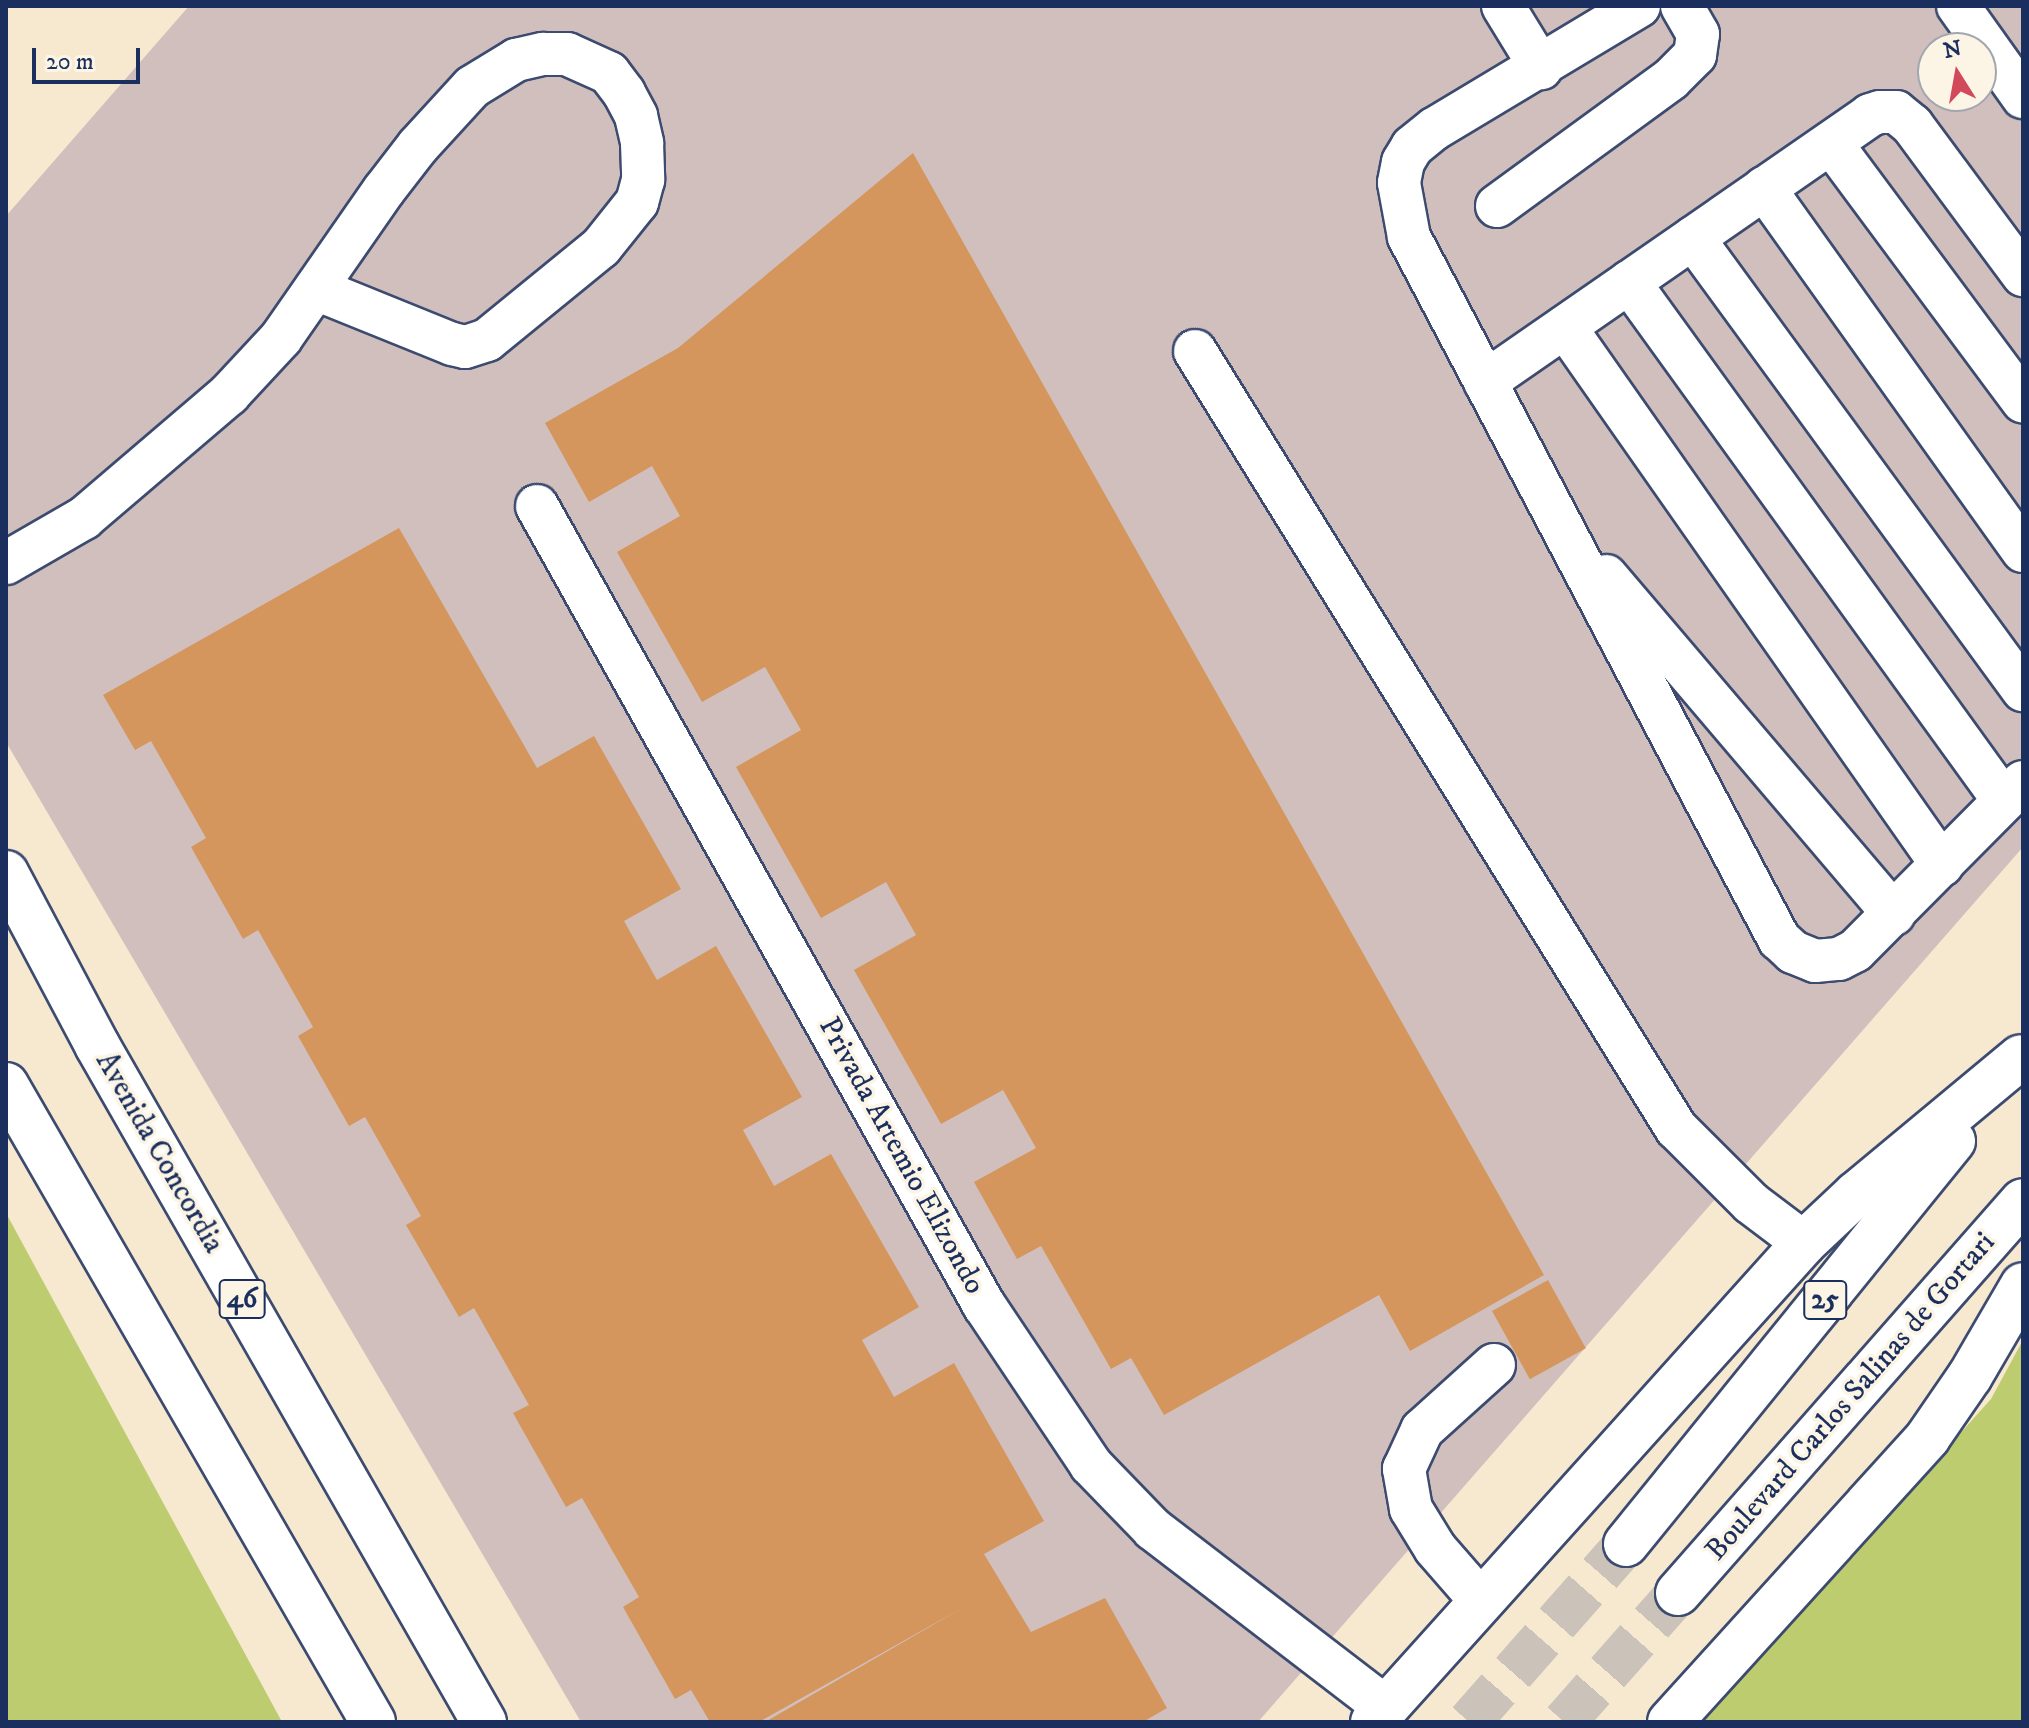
<!DOCTYPE html>
<style>
body{margin:0}
#map{position:relative;width:2029px;height:1728px;overflow:hidden;background:#f7e8d0;font-family:"IM FELL DW Pica",serif}
div>[style]{position:absolute}
.industrial>*{inset:0;background:#d1bfbd}
.green>*{inset:0;background:#bccc6f}
.building>*{inset:0;background:#d4965d;transform-origin:0 0}
.major-tunnel>*{height:44px;margin-top:-22px;transform-origin:0;background:repeating-linear-gradient(90deg,#cbc3b9 0 44px,transparent 0 66px)}
.roads{filter:drop-shadow(2px 0 #3c4b6f) drop-shadow(-2px 0 #3c4b6f) drop-shadow(0 2px #3c4b6f) drop-shadow(0 -2px #3c4b6f)}
.minor>*{height:42px;margin:-21px;padding:0 21px;transform-origin:21px;border-radius:21px;background:#fff}
.major>*{height:44px;margin:-22px;padding:0 22px;transform-origin:22px;border-radius:22px;background:#fff}
span{translate:-50% -50%;white-space:nowrap;text-align:center;line-height:1.15;-webkit-text-stroke:7px #fcf5e5;paint-order:stroke}
.shield-label span{padding:2px 6px;background:#fcf5e5;border:2px solid;border-radius:6px;-webkit-text-stroke-width:0}
.shield-label{font-size:28px;color:#1b2f5e;font-weight:700}
.street-label{font-size:30px;color:#1b2f5e}
.frame{position:absolute;inset:0;border:8px solid #1b2f5e;pointer-events:none}
.north{position:absolute;left:1917px;top:32px;width:80px;height:80px;box-sizing:border-box;background:#fcf5e5;border:2px solid #a2a6af;border-radius:50%;rotate:349deg;font-size:22px;font-weight:700;line-height:32px;text-align:center;color:#1b2f5e}
.north::after{content:'';display:block;margin:auto;width:28px;height:36px;background:#d1495b;clip-path:polygon(50% 0,100% 100%,50% 72%,0 100%)}
.scale{position:absolute;left:32px;top:48px;width:108px;height:36px;box-sizing:border-box;border:4px solid #1b2f5e;border-top:0;padding-left:10px;font-size:24px;line-height:28px;white-space:nowrap;color:#1b2f5e;-webkit-text-stroke:6px #fcf5e5;paint-order:stroke}
</style>
<div id="map">
<div class="industrial">
<div style="clip-path:polygon(evenodd,189px 6px,2023px 6px,2023px 847px,1258px 1722px,581px 1722px,6px 742px,6px 216px,189px 6px,1933px 48px,1981px 48px,1981px 96px,1933px 96px,1933px 48px)"></div>
</div>
<div class="green">
<div style="clip-path:polygon(6px 1213px,282px 1722px,6px 1722px)"></div>
<div style="clip-path:polygon(2023px 1340px,2023px 1722px,1702px 1722px,1991px 1399px)"></div>
</div>
<div class="building">
<div style="clip-path:polygon(913px 153px,1544px 1275px,1410px 1351px,1379px 1295px,1164px 1415px,1131px 1358px,1111px 1369px,1041px 1246px,1017px 1259px,974px 1182px,1036px 1148px,1003px 1090px,941px 1124px,854px 970px,916px 935px,886px 882px,821px 918px,736px 767px,801px 730px,765px 667px,702px 702px,617px 552px,680px 516px,652px 466px,589px 502px,545px 423px,678px 348px)"></div>
<div style="clip-path:polygon(399px 528px,537px 768px,594px 736px,681px 889px,624px 921px,657px 980px,716px 946px,802px 1097px,743px 1130px,774px 1186px,831px 1154px,919px 1307px,862px 1340px,894px 1397px,954px 1363px,1044px 1521px,984px 1554px,1031px 1632px,1105px 1598px,1167px 1708px,1143px 1722px,765px 1722px,964px 1607px,759px 1722px,710px 1722px,691px 1690px,675px 1699px,623px 1607px,639px 1597px,582px 1498px,566px 1507px,513px 1413px,529px 1405px,474px 1308px,459px 1317px,406px 1225px,421px 1216px,365px 1117px,349px 1126px,298px 1036px,313px 1027px,258px 930px,243px 939px,191px 847px,206px 838px,151px 741px,135px 750px,103px 695px)"></div>
<div style="left:1548px;top:1280px;width:78px;height:64px;rotate:61deg"></div>
</div>
<div class="major-tunnel">
<div style="left:1469px;top:1722px;width:237px;rotate:-48.6deg"></div>
<div style="left:1564px;top:1722px;width:172px;rotate:-48.5deg"></div>
</div>
<div class="roads">
<div class="minor">
<div style="left:1503px;top:6px;width:73px;rotate:58.5deg"></div>
<div style="left:1639px;top:6px;width:239px;rotate:149deg"></div>
<div style="left:1434px;top:129px;width:28px;rotate:141deg"></div>
<div style="left:1412px;top:147px;width:17px;rotate:121deg"></div>
<div style="left:1403px;top:162px;width:21px;rotate:101deg"></div>
<div style="left:1399px;top:183px;width:55px;rotate:79.5deg"></div>
<div style="left:1409px;top:237px;width:794px;rotate:62.21deg"></div>
<div style="left:1779px;top:939px;width:19px;rotate:43deg"></div>
<div style="left:1793px;top:952px;width:24px;rotate:22deg"></div>
<div style="left:1815px;top:961px;width:24px;rotate:-5deg"></div>
<div style="left:1839px;top:959px;width:18px;rotate:-27deg"></div>
<div style="left:1855px;top:951px;width:238px;rotate:-45.2deg"></div>
<div style="left:1958px;top:6px;width:112px;rotate:54.5deg"></div>
<div style="left:1831px;top:143px;width:322px;rotate:53.4deg"></div>
<div style="left:1764px;top:188px;width:446px;rotate:54.5deg"></div>
<div style="left:1497px;top:206px;width:215px;rotate:-36.1deg"></div>
<div style="left:1671px;top:79px;width:34px;rotate:-45deg"></div>
<div style="left:1695px;top:55px;width:21px;rotate:-82deg"></div>
<div style="left:1698px;top:34px;width:32px;rotate:-120deg"></div>
<div style="left:1693px;top:238px;width:560px;rotate:53.87deg"></div>
<div style="left:1629px;top:282px;width:640px;rotate:54.15deg"></div>
<div style="left:1565px;top:327px;width:657px;rotate:54.98deg"></div>
<div style="left:1195px;top:351px;width:914px;rotate:58.24deg"></div>
<div style="left:1676px;top:1128px;width:106px;rotate:45deg"></div>
<div style="left:1751px;top:1203px;width:66px;rotate:37deg"></div>
<div style="left:1485px;top:382px;width:469px;rotate:-34.7deg"></div>
<div style="left:1870px;top:115px;width:10px;rotate:-17deg"></div>
<div style="left:1880px;top:112px;width:16px"></div>
<div style="left:1896px;top:112px;width:21px;rotate:39deg"></div>
<div style="left:1912px;top:125px;width:187px;rotate:53.5deg"></div>
<div style="left:537px;top:506px;width:916px;rotate:60.78deg"></div>
<div style="left:984px;top:1305px;width:192px;rotate:56.2deg"></div>
<div style="left:1091px;top:1465px;width:89px;rotate:45.9deg"></div>
<div style="left:1153px;top:1529px;width:294px;rotate:37.5deg"></div>
<div style="left:6px;top:563px;width:90px;rotate:-30deg"></div>
<div style="left:84px;top:518px;width:191px;rotate:-40.5deg"></div>
<div style="left:229px;top:394px;width:76px;rotate:-47.1deg"></div>
<div style="left:281px;top:338px;width:180px;rotate:-55.2deg"></div>
<div style="left:384px;top:190px;width:56px;rotate:-52.3deg"></div>
<div style="left:418px;top:146px;width:80px;rotate:-47.5deg"></div>
<div style="left:472px;top:87px;width:52px;rotate:-31.5deg"></div>
<div style="left:516px;top:60px;width:28px;rotate:-13deg"></div>
<div style="left:543px;top:54px;width:24px"></div>
<div style="left:567px;top:54px;width:46px;rotate:24.3deg"></div>
<div style="left:609px;top:73px;width:25px;rotate:53deg"></div>
<div style="left:624px;top:93px;width:26px;rotate:62deg"></div>
<div style="left:636px;top:116px;width:28px;rotate:77deg"></div>
<div style="left:642px;top:143px;width:37px;rotate:88deg"></div>
<div style="left:643px;top:180px;width:23px;rotate:105deg"></div>
<div style="left:637px;top:202px;width:58px;rotate:128.7deg"></div>
<div style="left:601px;top:247px;width:147px;rotate:140.8deg"></div>
<div style="left:487px;top:340px;width:23px;rotate:162deg"></div>
<div style="left:465px;top:347px;width:13px;rotate:-167deg"></div>
<div style="left:452px;top:344px;width:147px;rotate:-158deg"></div>
<div style="left:1606px;top:576px;width:444px;rotate:49.6deg"></div>
<div style="left:1481px;top:1601px;width:70px;rotate:-131deg"></div>
<div style="left:1435px;top:1548px;width:46px;rotate:-121.6deg"></div>
<div style="left:1411px;top:1509px;width:41px;rotate:-99.9deg"></div>
<div style="left:1404px;top:1469px;width:43px;rotate:-65.2deg"></div>
<div style="left:1422px;top:1430px;width:97px;rotate:-42.1deg"></div>
</div>
<div class="major">
<div style="left:6px;top:873px;width:195px;rotate:62.1deg"></div>
<div style="left:97px;top:1045px;width:780px;rotate:60.25deg"></div>
<div style="left:6px;top:1085px;width:735px;rotate:60.05deg"></div>
<div style="left:1626px;top:1544px;width:519px;rotate:-50.94deg"></div>
<div style="left:1678px;top:1593px;width:522px;rotate:-48.65deg"></div>
<div style="left:1373px;top:1722px;width:644px;rotate:-48.02deg"></div>
<div style="left:1804px;top:1243px;width:71px;rotate:-43.3deg"></div>
<div style="left:1856px;top:1194px;width:214px;rotate:-39.7deg"></div>
<div style="left:1670px;top:1722px;width:384px;rotate:-47.8deg"></div>
<div style="left:1928px;top:1437px;width:74px;rotate:-55.5deg"></div>
<div style="left:1970px;top:1376px;width:105px;rotate:-59.8deg"></div>
</div>
</div>
<div class="shield-label">
<span style="left:242px;top:1299px">46</span>
<span style="left:1825px;top:1300px">25</span>
</div>
<div class="street-label">
<span style="left:159px;top:1153px;rotate:60deg">Avenida Concordia</span>
<span style="left:901px;top:1156px;rotate:61deg">Privada Artemio Elizondo</span>
<span style="left:1851px;top:1397px;rotate:-49deg">Boulevard Carlos Salinas de Gortari</span>
</div>
<div class="frame"></div>
<div class="north">N</div>
<div class="scale">20 m</div>
</div>
